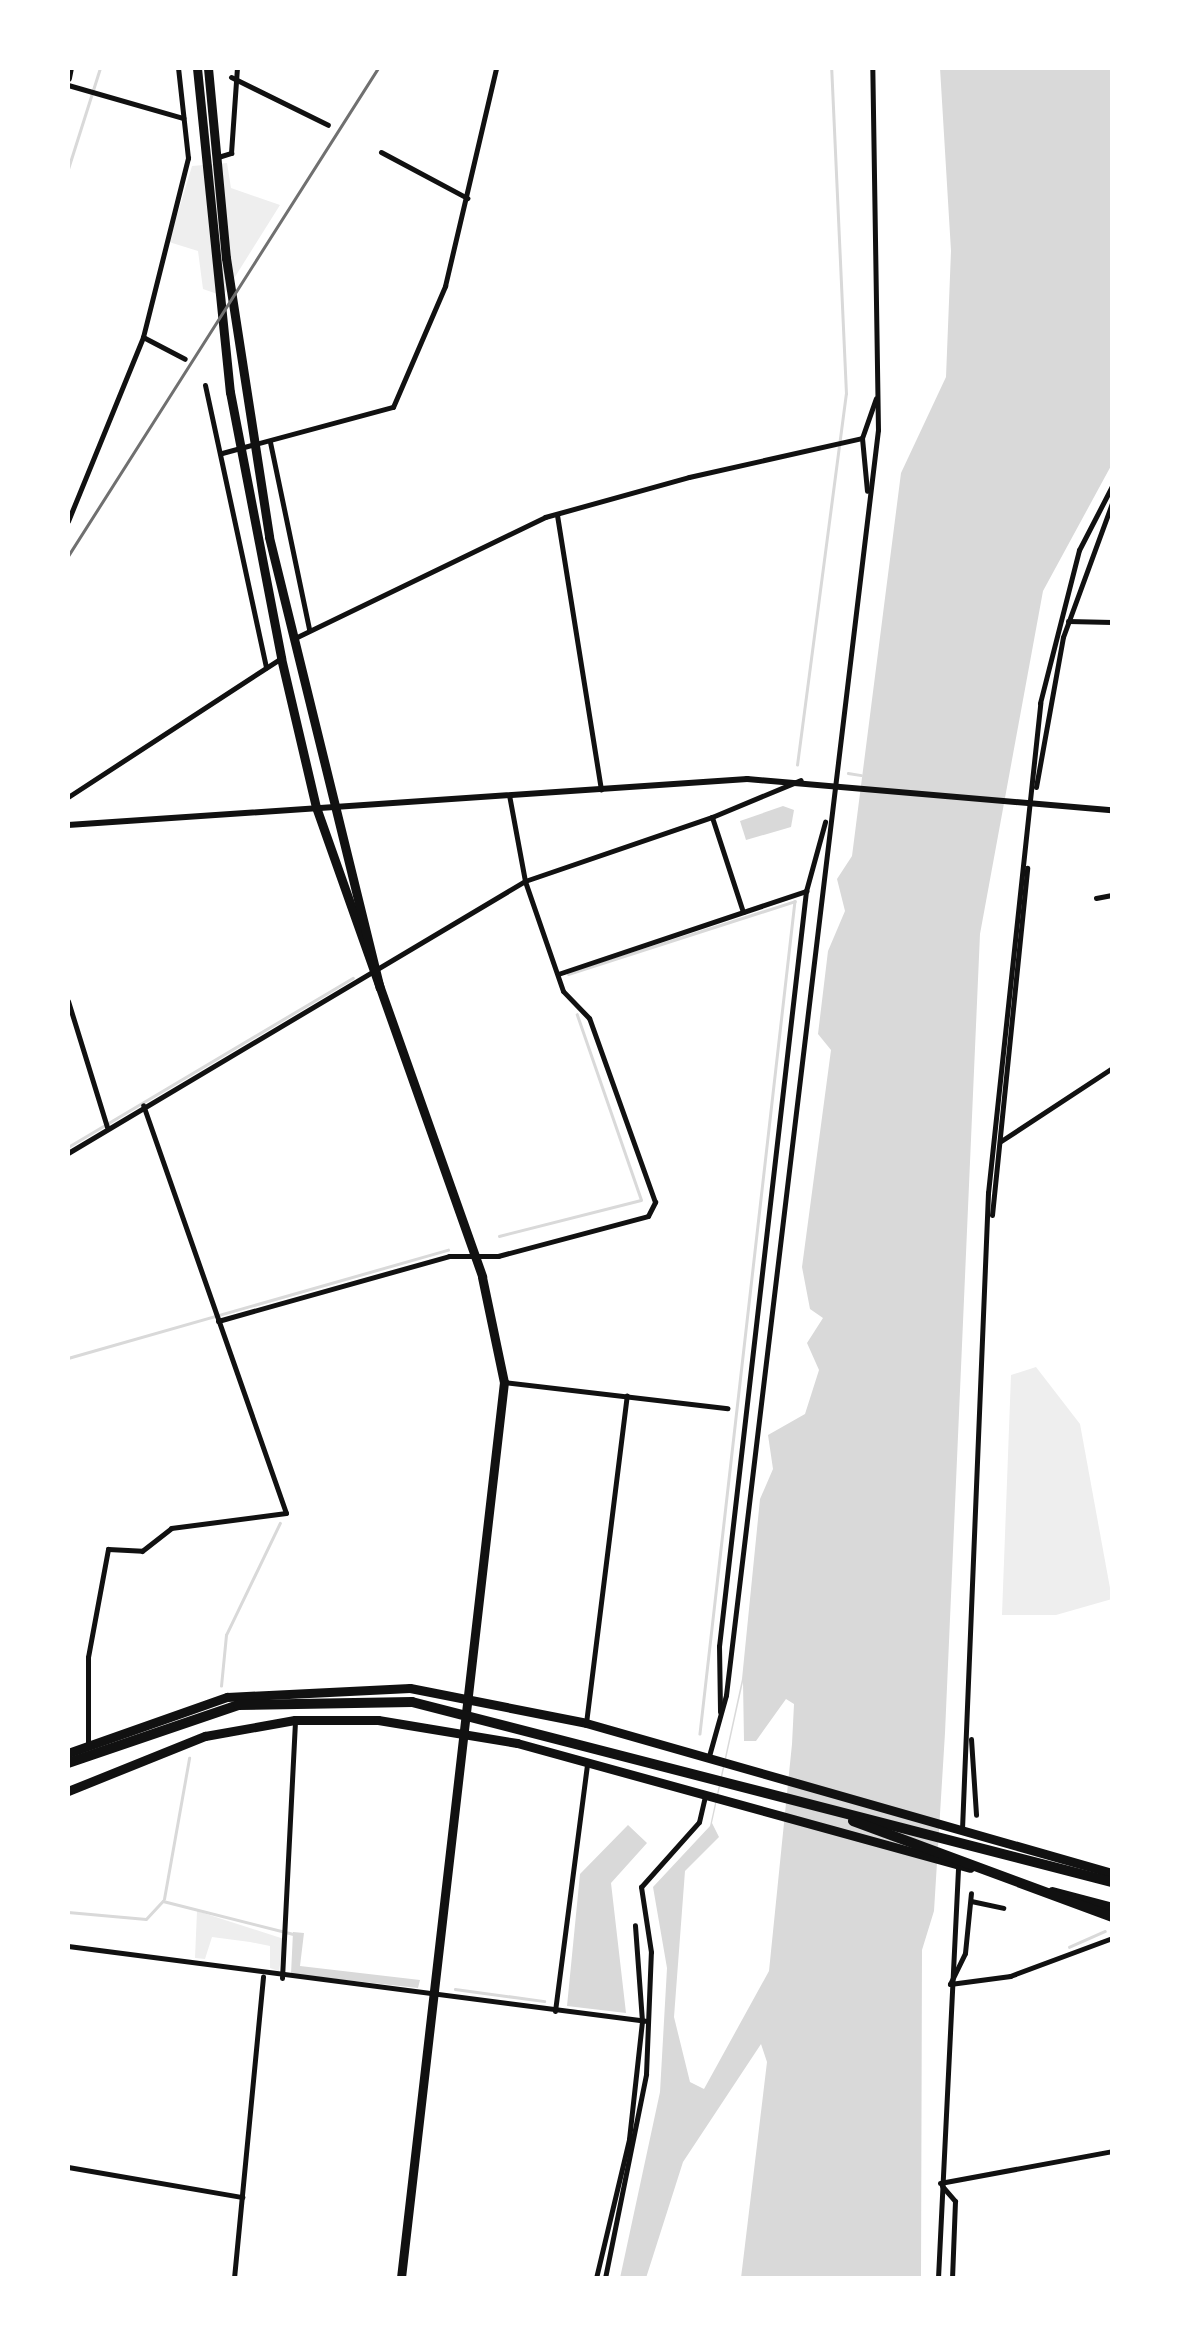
<!DOCTYPE html>
<style>
body{margin:0}
#map{position:relative;width:1180px;height:2346px;overflow:hidden;background:#fff;font-family:Montserrat,sans-serif}
div>[style]{position:absolute}
.green>*{inset:0;background:#eee}
.water>*{inset:0;background:#d9d9d9}
.stream>*{height:2.5px;margin:-1.25px;padding:0 1.25px;transform-origin:1.25px;border-radius:1.25px;background:#d9d9d9}
.minor>*{height:5px;margin:-2.5px;padding:0 2.5px;transform-origin:2.5px;border-radius:2.5px;background:#111}
.tertiary>*{height:6px;margin:-3px;padding:0 3px;transform-origin:3px;border-radius:3px;background:#111}
.secondary>*{height:8px;margin:-4px;padding:0 4px;transform-origin:4px;border-radius:4px;background:#111}
.primary>*{height:9px;margin:-4.5px;padding:0 4.5px;transform-origin:4.5px;border-radius:4.5px;background:#111}
.trunk>*{height:9px;margin:-4.5px;padding:0 4.5px;transform-origin:4.5px;border-radius:4.5px;background:#111}
.motorway>*{height:10px;margin:-5px;padding:0 5px;transform-origin:5px;border-radius:5px;background:#111}
.rail>*{height:2.5px;margin:-1.25px;padding:0 1.25px;transform-origin:1.25px;border-radius:1.25px;background:#707070}
span{translate:-50% -50%;white-space:nowrap;text-align:center;line-height:1.15;-webkit-text-stroke:8px #fff;paint-order:stroke}
.frame{position:absolute;inset:0;border:70px solid #fff;pointer-events:none}
</style>
<div id="map">
<div class="green">
<div style="clip-path:polygon(227px 163px,231px 188px,280px 205px,223px 296px,203px 289px,198px 251px,169px 242px,192px 166px)"></div>
<div style="clip-path:polygon(1036px 1367px,1080px 1424px,1112px 1599px,1056px 1615px,1002px 1615px,1011px 1375px)"></div>
<div style="clip-path:polygon(197px 1911px,284px 1939px,279px 1971px,270px 1968px,270px 1946px,250px 1942px,212px 1937px,205px 1959px,195px 1958px)"></div>
</div>
<div class="water">
<div style="clip-path:polygon(evenodd,940px 68px,1112px 68px,1112px 464px,1043px 591px,980px 934px,945px 1733px,934px 1911px,922px 1950px,921px 2278px,741px 2278px,767px 2062px,761px 2044px,683px 2162px,646px 2278px,620px 2278px,660px 2092px,667px 1968px,653px 1887px,710px 1826px,742px 1679px,760px 1499px,773px 1469px,768px 1435px,805px 1414px,819px 1370px,807px 1343px,823px 1318px,810px 1309px,802px 1267px,831px 1050px,818px 1034px,828px 951px,845px 911px,837px 879px,852px 856px,901px 473px,946px 377px,951px 251px,940px 68px,743px 1682px,744px 1741px,756px 1741px,786px 1699px,794px 1704px,792px 1744px,769px 1971px,704px 2089px,690px 2082px,674px 2017px,685px 1871px,719px 1837px,712px 1823px,743px 1682px)"></div>
<div style="clip-path:polygon(783px 806px,794px 810px,791px 827px,746px 840px,740px 821px)"></div>
<div style="clip-path:polygon(628px 1825px,647px 1843px,611px 1883px,626px 2013px,567px 2006px,580px 1874px)"></div>
<div style="clip-path:polygon(293px 1932px,304px 1933px,300px 1966px,420px 1980px,418px 1988px,291px 1974px)"></div>
</div>
<div class="stream">
<div style="left:68px;top:169px;width:106px;rotate:-72.4deg"></div>
<div style="left:797px;top:765px;width:374px;rotate:-82.5deg"></div>
<div style="left:846px;top:394px;width:326px;rotate:-92.6deg"></div>
<div style="left:848px;top:773px;width:13px;rotate:9deg"></div>
<div style="left:568px;top:974px;width:238px;rotate:-17.8deg"></div>
<div style="left:795px;top:901px;width:838px;rotate:96.51deg"></div>
<div style="left:68px;top:1147px;width:331px;rotate:-30.7deg"></div>
<div style="left:499px;top:1236px;width:146px;rotate:-14.2deg"></div>
<div style="left:641px;top:1200px;width:196px;rotate:-109.1deg"></div>
<div style="left:68px;top:1358px;width:395px;rotate:-15.9deg"></div>
<div style="left:221px;top:1686px;width:51px;rotate:-84.4deg"></div>
<div style="left:226px;top:1635px;width:124px;rotate:-64.3deg"></div>
<div style="left:164px;top:1899px;width:143px;rotate:-79.9deg"></div>
<div style="left:68px;top:1912px;width:78px;rotate:5.1deg"></div>
<div style="left:146px;top:1919px;width:25px;rotate:-47deg"></div>
<div style="left:163px;top:1901px;width:134px;rotate:14.2deg"></div>
<div style="left:1069px;top:1947px;width:39px;rotate:-24deg"></div>
<div style="left:455px;top:1989px;width:90px;rotate:7.7deg"></div>
</div>
<div class="minor">
<div style="left:231px;top:77px;width:108px;rotate:26.3deg"></div>
<div style="left:68px;top:85px;width:120px;rotate:16deg"></div>
<div style="left:381px;top:152px;width:98px;rotate:28.1deg"></div>
<div style="left:218px;top:157px;width:14px;rotate:-17deg"></div>
<div style="left:231px;top:153px;width:85px;rotate:-86deg"></div>
<div style="left:143px;top:337px;width:47px;rotate:27.6deg"></div>
<div style="left:205px;top:385px;width:289px;rotate:77.8deg"></div>
<div style="left:862px;top:438px;width:42px;rotate:-70.7deg"></div>
<div style="left:270px;top:442px;width:191px;rotate:78.2deg"></div>
<div style="left:222px;top:453px;width:177px;rotate:-15.1deg"></div>
<div style="left:393px;top:407px;width:132px;rotate:-66.7deg"></div>
<div style="left:445px;top:286px;width:224px;rotate:-76.8deg"></div>
<div style="left:557px;top:515px;width:278px;rotate:80.9deg"></div>
<div style="left:68px;top:521px;width:199px;rotate:-67.8deg"></div>
<div style="left:143px;top:337px;width:185px;rotate:-75.9deg"></div>
<div style="left:188px;top:158px;width:91px;rotate:-96.3deg"></div>
<div style="left:1068px;top:621px;width:44px;rotate:1.3deg"></div>
<div style="left:295px;top:638px;width:278px;rotate:-25.8deg"></div>
<div style="left:545px;top:517px;width:149px;rotate:-15.5deg"></div>
<div style="left:689px;top:477px;width:177px;rotate:-12.7deg"></div>
<div style="left:862px;top:438px;width:53px;rotate:84.6deg"></div>
<div style="left:1036px;top:787px;width:152px;rotate:-79.8deg"></div>
<div style="left:1063px;top:637px;width:143px;rotate:-69.9deg"></div>
<div style="left:68px;top:797px;width:254px;rotate:-33.1deg"></div>
<div style="left:806px;top:891px;width:72px;rotate:-74.6deg"></div>
<div style="left:1096px;top:898px;width:16px;rotate:-11deg"></div>
<div style="left:743px;top:912px;width:100px;rotate:-108.1deg"></div>
<div style="left:712px;top:817px;width:96px;rotate:-22.6deg"></div>
<div style="left:558px;top:974px;width:262px;rotate:-18.5deg"></div>
<div style="left:806px;top:891px;width:760px;rotate:96.57deg"></div>
<div style="left:719px;top:1646px;width:66px;rotate:89.1deg"></div>
<div style="left:68px;top:1001px;width:132px;rotate:72.8deg"></div>
<div style="left:1001px;top:1141px;width:133px;rotate:-33.3deg"></div>
<div style="left:68px;top:1153px;width:532px;rotate:-30.76deg"></div>
<div style="left:525px;top:881px;width:198px;rotate:-18.9deg"></div>
<div style="left:992px;top:1215px;width:349px;rotate:-84.2deg"></div>
<div style="left:218px;top:1321px;width:240px;rotate:-15.7deg"></div>
<div style="left:449px;top:1256px;width:49px"></div>
<div style="left:498px;top:1256px;width:155px;rotate:-14.9deg"></div>
<div style="left:648px;top:1216px;width:16px;rotate:-63deg"></div>
<div style="left:655px;top:1202px;width:195px;rotate:-109.7deg"></div>
<div style="left:589px;top:1018px;width:37px;rotate:-134deg"></div>
<div style="left:563px;top:991px;width:116px;rotate:-109.1deg"></div>
<div style="left:525px;top:881px;width:87px;rotate:-100.5deg"></div>
<div style="left:504px;top:1382px;width:225px;rotate:6.7deg"></div>
<div style="left:586px;top:1723px;width:330px;rotate:-82.9deg"></div>
<div style="left:971px;top:1739px;width:76px;rotate:86.2deg"></div>
<div style="left:88px;top:1744px;width:87px;rotate:-90deg"></div>
<div style="left:88px;top:1657px;width:110px;rotate:-79.5deg"></div>
<div style="left:108px;top:1549px;width:34px;rotate:3deg"></div>
<div style="left:142px;top:1551px;width:37px;rotate:-38deg"></div>
<div style="left:171px;top:1528px;width:116px;rotate:-7.4deg"></div>
<div style="left:286px;top:1513px;width:432px;rotate:-109.3deg"></div>
<div style="left:709px;top:1756px;width:63px;rotate:-74.4deg"></div>
<div style="left:726px;top:1695px;width:1274px;rotate:-83.15deg"></div>
<div style="left:878px;top:430px;width:362px;rotate:-90.9deg"></div>
<div style="left:962px;top:1829px;width:637px;rotate:-87.66deg"></div>
<div style="left:988px;top:1193px;width:493px;rotate:-83.9deg"></div>
<div style="left:1040px;top:703px;width:158px;rotate:-75.7deg"></div>
<div style="left:1079px;top:550px;width:72px;rotate:-62.7deg"></div>
<div style="left:971px;top:1901px;width:33px;rotate:12deg"></div>
<div style="left:68px;top:1946px;width:584px;rotate:7.38deg"></div>
<div style="left:282px;top:1978px;width:258px;rotate:-87.1deg"></div>
<div style="left:950px;top:1984px;width:61px;rotate:-7.6deg"></div>
<div style="left:1010px;top:1976px;width:109px;rotate:-20.4deg"></div>
<div style="left:950px;top:1984px;width:34px;rotate:-64deg"></div>
<div style="left:965px;top:1953px;width:60px;rotate:-84.3deg"></div>
<div style="left:555px;top:2011px;width:250px;rotate:-82.6deg"></div>
<div style="left:68px;top:2167px;width:177px;rotate:9.8deg"></div>
<div style="left:940px;top:2183px;width:175px;rotate:-10.5deg"></div>
<div style="left:942px;top:2186px;width:20px;rotate:49deg"></div>
<div style="left:955px;top:2201px;width:77px;rotate:92.2deg"></div>
<div style="left:234px;top:2278px;width:303px;rotate:-84.5deg"></div>
<div style="left:596px;top:2278px;width:143px;rotate:-76.6deg"></div>
<div style="left:629px;top:2139px;width:119px;rotate:-83.7deg"></div>
<div style="left:642px;top:2021px;width:96px;rotate:-94.2deg"></div>
<div style="left:605px;top:2278px;width:208px;rotate:-78.6deg"></div>
<div style="left:646px;top:2074px;width:122px;rotate:-87.7deg"></div>
<div style="left:651px;top:1952px;width:66px;rotate:-98.7deg"></div>
<div style="left:641px;top:1887px;width:87px;rotate:-48.3deg"></div>
<div style="left:699px;top:1822px;width:27px;rotate:-77deg"></div>
<div style="left:938px;top:2278px;width:411px;rotate:-87.2deg"></div>
</div>
<div class="tertiary">
<div style="left:68px;top:825px;width:681px;rotate:-3.88deg"></div>
<div style="left:747px;top:779px;width:366px;rotate:4.9deg"></div>
</div>
<div class="secondary">
<div style="left:68px;top:78px;width:10px;rotate:-79deg"></div>
</div>
<div class="primary">
<div style="left:68px;top:1753px;width:169px;rotate:-19.4deg"></div>
<div style="left:227px;top:1697px;width:183px;rotate:-2.8deg"></div>
<div style="left:410px;top:1688px;width:179px;rotate:11.2deg"></div>
<div style="left:586px;top:1723px;width:547px;rotate:15.92deg"></div>
<div style="left:68px;top:1791px;width:148px;rotate:-21.9deg"></div>
<div style="left:205px;top:1736px;width:91px;rotate:-10.1deg"></div>
<div style="left:295px;top:1720px;width:83px"></div>
<div style="left:378px;top:1720px;width:141px;rotate:9.4deg"></div>
<div style="left:517px;top:1743px;width:470px;rotate:15.4deg"></div>
<div style="left:1052px;top:1891px;width:62px;rotate:14.9deg"></div>
</div>
<div class="trunk">
<div style="left:197px;top:68px;width:326px;rotate:84.2deg"></div>
<div style="left:230px;top:392px;width:271px;rotate:79.1deg"></div>
<div style="left:281px;top:658px;width:153px;rotate:76.8deg"></div>
<div style="left:316px;top:807px;width:498px;rotate:70.5deg"></div>
<div style="left:482px;top:1277px;width:107px;rotate:78.2deg"></div>
<div style="left:504px;top:1382px;width:902px;rotate:96.56deg"></div>
<div style="left:208px;top:68px;width:191px;rotate:84.6deg"></div>
<div style="left:226px;top:258px;width:282px;rotate:81.2deg"></div>
<div style="left:269px;top:537px;width:464px;rotate:76.2deg"></div>
</div>
<div class="motorway">
<div style="left:68px;top:1763px;width:180px;rotate:-18.8deg"></div>
<div style="left:238px;top:1705px;width:174px;rotate:-1deg"></div>
<div style="left:412px;top:1702px;width:723px;rotate:14.42deg"></div>
<div style="left:853px;top:1821px;width:276px;rotate:20.3deg"></div>
</div>
<div class="rail">
<div style="left:68px;top:556px;width:578px;rotate:-57.57deg"></div>
</div>
<div class="frame"></div>
</div>
